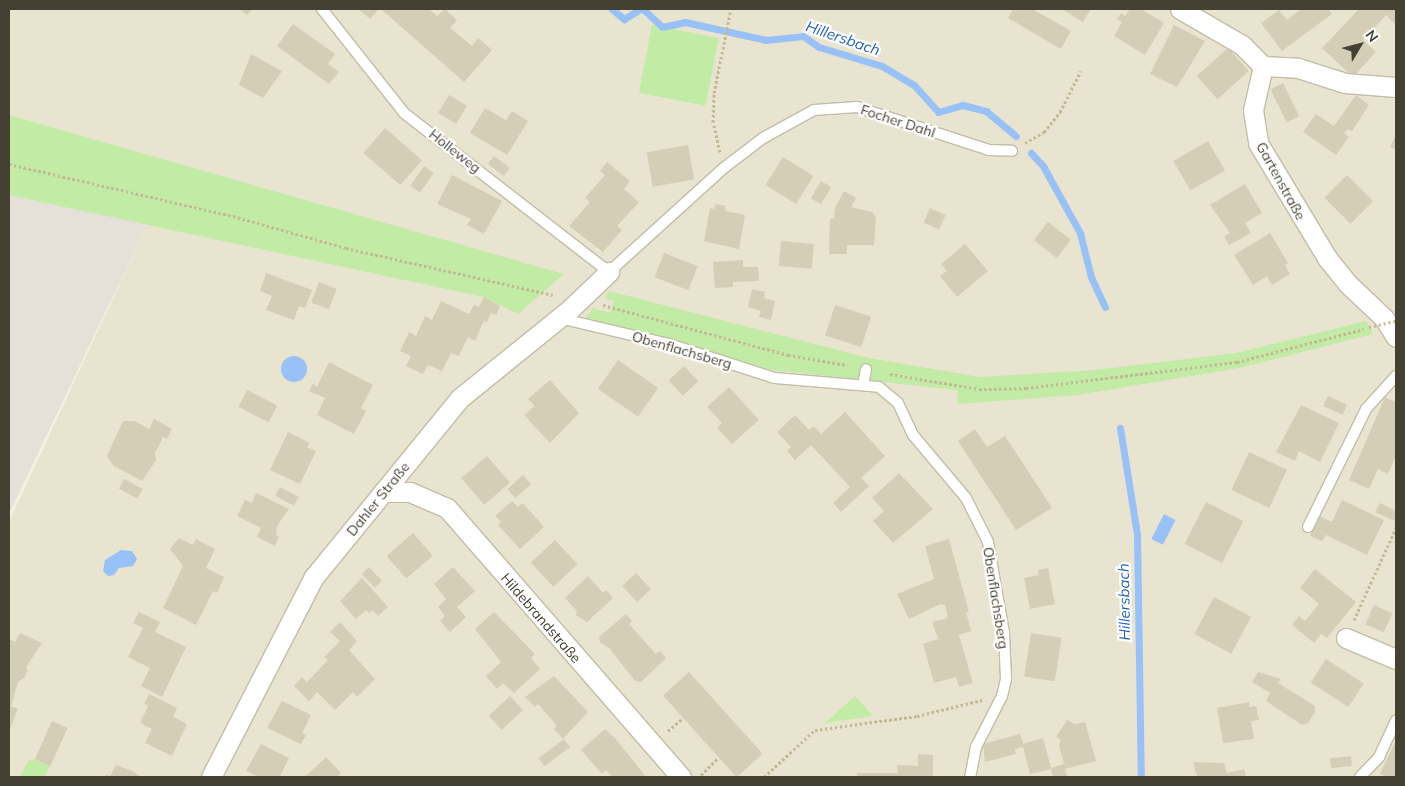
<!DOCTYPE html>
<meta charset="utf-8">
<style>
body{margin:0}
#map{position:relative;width:1405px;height:786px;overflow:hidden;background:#f3f1e2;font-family:Mulish,sans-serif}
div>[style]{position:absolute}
.residential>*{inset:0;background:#e8e4d0}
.industrial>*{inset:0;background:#e5e1d8}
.green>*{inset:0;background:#c2eca6;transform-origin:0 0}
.water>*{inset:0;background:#98c1f7;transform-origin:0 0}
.round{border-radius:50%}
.stream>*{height:7px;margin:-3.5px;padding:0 3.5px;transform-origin:3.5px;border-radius:3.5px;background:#98c1f7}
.building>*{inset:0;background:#d5ceb7;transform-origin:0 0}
.path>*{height:3px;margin-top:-1.5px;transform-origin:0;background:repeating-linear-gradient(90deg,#c2b994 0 2.5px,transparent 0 5px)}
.roads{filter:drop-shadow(1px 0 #c2bda7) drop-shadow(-1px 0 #c2bda7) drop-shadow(0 1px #c2bda7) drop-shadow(0 -1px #c2bda7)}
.lane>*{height:10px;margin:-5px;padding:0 5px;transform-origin:5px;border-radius:5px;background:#fff}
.street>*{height:19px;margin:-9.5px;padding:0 9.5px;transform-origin:9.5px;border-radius:9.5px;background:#fff}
.path-bridge>*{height:3px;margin-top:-1.5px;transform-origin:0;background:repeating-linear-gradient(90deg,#c2b994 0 2.5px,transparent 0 5px)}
span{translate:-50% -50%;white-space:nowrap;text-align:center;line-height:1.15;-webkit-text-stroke:4.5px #fff;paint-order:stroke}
.street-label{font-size:14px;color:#454132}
.water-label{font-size:15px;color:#2262bb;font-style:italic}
.frame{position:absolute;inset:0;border:10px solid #454132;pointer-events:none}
.north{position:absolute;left:1335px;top:20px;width:50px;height:50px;-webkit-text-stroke:4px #fff;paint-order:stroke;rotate:53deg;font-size:14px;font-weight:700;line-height:20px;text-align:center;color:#454132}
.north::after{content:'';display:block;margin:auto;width:18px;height:22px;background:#454132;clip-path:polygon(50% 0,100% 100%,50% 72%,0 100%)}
</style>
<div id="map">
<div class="residential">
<div style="clip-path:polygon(9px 9px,1396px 9px,1396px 777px,9px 777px,9px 522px,148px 223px,483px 297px,518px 314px,563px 274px,9px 115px)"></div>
</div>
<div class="industrial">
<div style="clip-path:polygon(9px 195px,148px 223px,9px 514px)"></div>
</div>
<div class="green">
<div style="left:652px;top:25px;width:68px;height:69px;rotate:11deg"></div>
<div style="clip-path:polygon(9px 115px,564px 274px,518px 314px,483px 297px,9px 195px)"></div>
<div style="clip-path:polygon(609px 291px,869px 358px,980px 377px,1095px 370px,1236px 353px,1366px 321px,1373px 334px,1239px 368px,1078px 395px,958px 404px,957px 390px,772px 370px,586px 318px,593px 308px,610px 313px,614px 301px,605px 298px)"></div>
<div style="clip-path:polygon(855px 696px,873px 716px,825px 723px)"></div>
<div style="clip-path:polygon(35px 759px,50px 766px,45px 777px,20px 777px,28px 761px)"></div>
</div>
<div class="water">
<div class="round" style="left:281px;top:356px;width:26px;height:26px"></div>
<div style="left:1164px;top:514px;width:13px;height:28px;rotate:27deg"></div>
<div style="clip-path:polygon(121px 550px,132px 551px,137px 559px,133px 566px,119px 568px,114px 575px,108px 576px,103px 571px,105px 560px)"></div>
</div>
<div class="stream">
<div style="left:612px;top:9px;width:16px;rotate:40deg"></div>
<div style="left:624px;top:19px;width:19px;rotate:-32deg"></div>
<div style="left:643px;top:9px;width:26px;rotate:43deg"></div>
<div style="left:662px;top:27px;width:24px;rotate:-12deg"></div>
<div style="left:685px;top:22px;width:83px;rotate:12.5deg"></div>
<div style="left:766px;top:40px;width:37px;rotate:-6deg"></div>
<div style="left:803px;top:36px;width:19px;rotate:35deg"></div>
<div style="left:819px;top:47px;width:66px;rotate:16.8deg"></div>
<div style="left:882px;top:66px;width:37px;rotate:31deg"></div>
<div style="left:914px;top:85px;width:36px;rotate:48deg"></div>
<div style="left:938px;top:112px;width:26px;rotate:-16deg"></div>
<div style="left:963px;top:105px;width:24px;rotate:15deg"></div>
<div style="left:986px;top:111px;width:39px;rotate:40deg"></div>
<div style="left:1031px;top:153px;width:18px;rotate:47deg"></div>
<div style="left:1043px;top:166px;width:77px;rotate:61.1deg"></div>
<div style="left:1080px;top:233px;width:45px;rotate:76deg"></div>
<div style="left:1091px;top:277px;width:33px;rotate:65deg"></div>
<div style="left:1120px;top:428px;width:107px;rotate:80.9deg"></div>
<div style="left:1137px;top:534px;width:243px;rotate:89.1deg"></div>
</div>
<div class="building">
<div style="clip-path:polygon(240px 9px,253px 9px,247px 15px)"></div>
<div style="clip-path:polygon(358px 9px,379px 9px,370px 19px)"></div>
<div style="clip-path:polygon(381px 9px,429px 9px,437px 16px,445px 9px,457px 20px,450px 28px,472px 46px,478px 38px,492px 50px,464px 82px)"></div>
<div style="clip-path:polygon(1013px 9px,1032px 9px,1071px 31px,1061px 49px,1008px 18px)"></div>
<div style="clip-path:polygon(1062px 9px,1091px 9px,1083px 22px)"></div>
<div style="clip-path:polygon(1130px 9px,1141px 9px,1164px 23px,1145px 55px,1114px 36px,1122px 22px,1117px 19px,1121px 13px,1125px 16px)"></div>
<div style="clip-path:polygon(1301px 9px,1328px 9px,1332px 14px,1282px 51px,1261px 23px,1279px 10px,1287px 20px)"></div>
<div style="clip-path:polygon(1359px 9px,1396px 9px,1396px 25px,1386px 15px,1363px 40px,1376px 52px,1353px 77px,1322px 48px)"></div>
<div style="clip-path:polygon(293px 24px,335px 54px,328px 64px,339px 72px,329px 84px,277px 46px)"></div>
<div style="clip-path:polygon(1174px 25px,1205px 41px,1177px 87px,1150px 74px)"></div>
<div style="left:1228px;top:48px;width:31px;height:42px;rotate:48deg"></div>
<div style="clip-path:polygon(251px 54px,282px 71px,263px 98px,239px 85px)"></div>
<div style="left:1283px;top:83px;width:37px;height:14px;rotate:64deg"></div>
<div style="left:449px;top:95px;width:21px;height:21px;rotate:31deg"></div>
<div style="clip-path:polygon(1356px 95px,1369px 105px,1352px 131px,1348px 129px,1344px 133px,1349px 137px,1336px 155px,1303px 132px,1316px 114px,1334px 126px)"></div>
<div style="clip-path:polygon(485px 108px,506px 120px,512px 111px,528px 121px,507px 155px,470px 133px)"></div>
<div style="left:385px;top:128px;width:49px;height:33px;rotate:41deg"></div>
<div style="clip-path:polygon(1396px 135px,1396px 150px,1390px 147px)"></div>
<div style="left:1208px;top:141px;width:34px;height:40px;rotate:60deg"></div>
<div style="left:688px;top:145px;width:35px;height:42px;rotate:80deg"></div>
<div style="left:494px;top:156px;width:20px;height:10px;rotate:37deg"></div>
<div style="left:783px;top:157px;width:36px;height:33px;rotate:32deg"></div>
<div style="clip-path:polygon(607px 162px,630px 181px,624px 189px,639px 202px,617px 226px,622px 230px,603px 252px,569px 226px,590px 202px,585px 198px,605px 175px,600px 171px)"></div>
<div style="left:424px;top:166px;width:12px;height:24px;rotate:35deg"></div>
<div style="clip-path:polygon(452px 175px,502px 201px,484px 234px,467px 225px,471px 219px,437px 204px)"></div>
<div style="left:1347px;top:175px;width:37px;height:32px;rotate:45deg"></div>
<div style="left:821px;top:181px;width:12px;height:20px;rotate:31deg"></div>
<div style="clip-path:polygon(1245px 184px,1262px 213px,1245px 223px,1251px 233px,1229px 245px,1224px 236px,1230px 233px,1210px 205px)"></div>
<div style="clip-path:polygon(844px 191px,856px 198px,851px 207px,872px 212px,876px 217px,874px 245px,847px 245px,847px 254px,829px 254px,830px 219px,834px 219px,835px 208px)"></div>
<div style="clip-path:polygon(715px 204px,726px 206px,725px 211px,745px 215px,739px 249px,704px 241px,710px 208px,714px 209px)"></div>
<div style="left:930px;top:208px;width:17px;height:16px;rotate:24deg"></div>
<div style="left:1048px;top:222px;width:29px;height:23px;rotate:38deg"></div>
<div style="clip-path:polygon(1270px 233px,1288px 263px,1285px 265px,1290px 274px,1272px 285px,1267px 276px,1253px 285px,1234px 255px)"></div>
<div style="left:781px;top:241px;width:33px;height:25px;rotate:5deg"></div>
<div style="clip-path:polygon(965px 244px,988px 271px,957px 297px,940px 276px,947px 271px,941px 264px)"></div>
<div style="left:664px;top:253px;width:36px;height:26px;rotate:21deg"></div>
<div style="clip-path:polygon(743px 260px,743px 267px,758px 267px,759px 281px,733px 282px,733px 287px,715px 288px,713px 262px)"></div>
<div style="clip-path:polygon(266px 273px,312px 290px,305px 308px,299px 306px,294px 320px,266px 310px,272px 296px,260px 291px)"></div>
<div style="left:319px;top:282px;width:19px;height:22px;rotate:21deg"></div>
<div style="clip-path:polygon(752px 289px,765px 292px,764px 298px,775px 301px,771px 320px,759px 317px,761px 311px,748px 307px)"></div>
<div style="clip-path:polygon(484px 297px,500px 306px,496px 315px,491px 313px,487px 322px,484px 321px,475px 341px,468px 337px,459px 356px,451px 353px,442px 371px,428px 365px,423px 374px,406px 366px,411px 356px,400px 351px,409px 332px,416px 336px,425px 316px,432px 320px,441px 301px,469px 314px,474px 305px,479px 307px)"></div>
<div style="left:835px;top:305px;width:38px;height:32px;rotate:18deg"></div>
<div style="left:618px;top:360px;width:49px;height:35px;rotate:35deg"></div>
<div style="clip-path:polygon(329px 362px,373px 385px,361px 408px,366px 411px,354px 434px,317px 415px,325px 398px,309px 391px,313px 384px,317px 387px)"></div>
<div style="left:684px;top:366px;width:21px;height:21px;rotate:47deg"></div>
<div style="clip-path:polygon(550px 380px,579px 413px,550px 443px,524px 415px,535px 406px,528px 399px)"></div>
<div style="clip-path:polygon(729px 387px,759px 420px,732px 444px,717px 428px,722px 423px,707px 407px)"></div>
<div style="left:247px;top:390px;width:34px;height:19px;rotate:27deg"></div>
<div style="left:1328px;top:396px;width:21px;height:11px;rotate:25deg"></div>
<div style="clip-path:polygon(1385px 397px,1396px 402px,1396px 455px,1388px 474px,1378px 469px,1369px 489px,1349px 480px)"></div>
<div style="clip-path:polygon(1301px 405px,1339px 423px,1320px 462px,1299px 451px,1295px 461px,1276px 452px)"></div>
<div style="clip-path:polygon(845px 412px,885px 456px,861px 478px,869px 486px,841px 512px,833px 503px,850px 487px,811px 445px,795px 460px,787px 451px,791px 447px,777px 432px,795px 415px,809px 430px,814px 426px,821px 434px)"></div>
<div style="clip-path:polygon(154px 419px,172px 429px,167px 439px,163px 437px,155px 453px,156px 460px,142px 481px,114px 466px,107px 456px,123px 421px,135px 421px,149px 429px)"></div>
<div style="clip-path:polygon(975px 429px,987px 447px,1005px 436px,1052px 508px,1016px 530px,958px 441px)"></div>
<div style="clip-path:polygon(288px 432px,310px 443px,307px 447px,316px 451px,300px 484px,270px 470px)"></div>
<div style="left:1249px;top:452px;width:42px;height:42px;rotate:25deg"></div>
<div style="left:487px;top:456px;width:35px;height:34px;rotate:49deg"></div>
<div style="clip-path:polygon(899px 473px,933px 509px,893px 543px,873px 521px,884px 511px,872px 498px)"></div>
<div style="left:523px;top:475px;width:12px;height:21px;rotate:48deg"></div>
<div style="left:124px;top:479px;width:21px;height:11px;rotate:28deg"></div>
<div style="left:280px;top:487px;width:21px;height:10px;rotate:28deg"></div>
<div style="clip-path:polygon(256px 493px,289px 509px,277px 526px,276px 535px,279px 536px,275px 546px,257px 537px,261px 528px,237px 516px,245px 500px,252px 503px)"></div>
<div style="clip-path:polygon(1342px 500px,1384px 520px,1367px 555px,1326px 535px,1322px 541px,1310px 536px,1319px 516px,1332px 522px)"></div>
<div style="clip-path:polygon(512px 501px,518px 507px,523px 503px,544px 527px,520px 549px,498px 525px,501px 522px,495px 516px)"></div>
<div style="left:1206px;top:502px;width:42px;height:47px;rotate:27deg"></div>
<div style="clip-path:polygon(1380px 503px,1396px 511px,1395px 521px,1375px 512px)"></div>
<div style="left:413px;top:533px;width:30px;height:35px;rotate:49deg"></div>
<div style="clip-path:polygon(179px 538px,193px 545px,196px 539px,215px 549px,206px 568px,224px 577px,217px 593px,213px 591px,196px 625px,163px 608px,183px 566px,170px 549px)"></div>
<div style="clip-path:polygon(949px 539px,969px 612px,966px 612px,971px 631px,959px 635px,973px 683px,959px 687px,956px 677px,934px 683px,923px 644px,938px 639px,932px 622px,948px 618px,945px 605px,940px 604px,909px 619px,897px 594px,934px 579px,925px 546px)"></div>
<div style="left:555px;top:540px;width:33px;height:33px;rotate:47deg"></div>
<div style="left:369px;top:567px;width:19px;height:10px;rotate:47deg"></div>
<div style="clip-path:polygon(453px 567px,475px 591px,457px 607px,466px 617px,450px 632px,440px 621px,445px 616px,438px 607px,446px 599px,434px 584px)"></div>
<div style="clip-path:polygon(1048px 568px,1055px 604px,1030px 609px,1024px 578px,1039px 575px,1038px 570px)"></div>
<div style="clip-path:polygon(1315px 569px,1356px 602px,1327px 638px,1321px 634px,1314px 643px,1292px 625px,1299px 616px,1305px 621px,1319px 604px,1300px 588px)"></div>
<div style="left:636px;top:573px;width:22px;height:19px;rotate:47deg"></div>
<div style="clip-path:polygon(588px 576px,603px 593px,606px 590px,613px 598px,587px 622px,576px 615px,577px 611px,565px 598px)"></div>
<div style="clip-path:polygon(362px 578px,388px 607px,378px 616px,373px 610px,369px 613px,366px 610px,356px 619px,340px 601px)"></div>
<div style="left:1214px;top:597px;width:42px;height:42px;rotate:28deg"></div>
<div style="left:1374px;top:605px;width:20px;height:21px;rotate:24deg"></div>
<div style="clip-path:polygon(139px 612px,160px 622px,155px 632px,186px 647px,162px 697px,141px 686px,150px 668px,128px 657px,143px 628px,133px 623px)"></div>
<div style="clip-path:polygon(494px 612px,535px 654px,531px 658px,540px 669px,514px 693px,503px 683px,497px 689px,486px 676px,501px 662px,475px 629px)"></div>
<div style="clip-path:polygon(626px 614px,632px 621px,629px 624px,656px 654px,660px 651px,666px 658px,641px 682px,635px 681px,610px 649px,600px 642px,599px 637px)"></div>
<div style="clip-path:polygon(340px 622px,357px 641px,349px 650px,375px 679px,357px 697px,353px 692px,335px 710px,317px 692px,309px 701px,294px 686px,302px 677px,307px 682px,328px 660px,324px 657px,340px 641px,330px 632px)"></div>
<div style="clip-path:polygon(20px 633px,42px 643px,26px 667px,28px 670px,24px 678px,18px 682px,11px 706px,18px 709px,9px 731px,9px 639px,15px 642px)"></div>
<div style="left:1031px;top:633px;width:31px;height:44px;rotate:9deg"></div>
<div style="left:1326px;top:659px;width:45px;height:28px;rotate:33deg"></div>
<div style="left:689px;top:672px;width:110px;height:35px;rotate:48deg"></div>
<div style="clip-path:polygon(1258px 672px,1281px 679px,1278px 683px,1315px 706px,1315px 712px,1308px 723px,1302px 725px,1266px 701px,1270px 693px,1252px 682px)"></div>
<div style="clip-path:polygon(554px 676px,588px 712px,563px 739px,554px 729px,557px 726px,538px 704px,535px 707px,525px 697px)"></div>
<div style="clip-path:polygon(149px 694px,177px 708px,173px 717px,187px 724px,172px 756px,145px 743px,152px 729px,140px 723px,148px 706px,144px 704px)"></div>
<div style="left:510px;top:696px;width:19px;height:29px;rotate:47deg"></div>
<div style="clip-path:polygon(282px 701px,311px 715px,302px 733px,306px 735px,301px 744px,267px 728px)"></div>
<div style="clip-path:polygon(1249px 702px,1249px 707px,1256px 706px,1259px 720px,1251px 721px,1254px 739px,1223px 743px,1217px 708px)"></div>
<div style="clip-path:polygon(1067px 720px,1075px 724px,1085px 722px,1096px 761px,1065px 769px,1067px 777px,1053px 777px,1051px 769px,1030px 774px,1023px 747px,1015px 749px,1016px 754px,985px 762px,983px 744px,1020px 734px,1023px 744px,1043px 738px,1051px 768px,1064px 764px,1059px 745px,1061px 740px,1056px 737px)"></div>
<div style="left:52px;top:721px;width:17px;height:42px;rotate:24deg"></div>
<div style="clip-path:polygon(605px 729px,615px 738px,646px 777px,612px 777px,606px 770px,602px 774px,581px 750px)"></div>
<div style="left:564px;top:739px;width:10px;height:32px;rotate:53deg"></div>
<div style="clip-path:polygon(1396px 740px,1396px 777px,1387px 777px,1380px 774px)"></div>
<div style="clip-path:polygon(261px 744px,289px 758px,280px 776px,283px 777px,259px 777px,246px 771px)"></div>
<div style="clip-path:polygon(918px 754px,933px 755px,933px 777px,857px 777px,857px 773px,898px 773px,897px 765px,918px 766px)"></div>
<div style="left:1351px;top:756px;width:10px;height:21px;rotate:84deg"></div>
<div style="clip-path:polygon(326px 757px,341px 773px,337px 777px,305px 777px)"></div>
<div style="clip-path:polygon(1193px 762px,1224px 763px,1227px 773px,1244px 769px,1246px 777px,1197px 777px)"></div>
<div style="clip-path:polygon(116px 765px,132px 771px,142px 777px,104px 777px,106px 774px,110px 776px)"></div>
</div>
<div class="path">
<div style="left:1025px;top:143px;width:22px;rotate:-30deg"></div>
<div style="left:1044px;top:132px;width:26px;rotate:-51deg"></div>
<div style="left:1060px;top:112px;width:46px;rotate:-62.9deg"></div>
<div style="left:720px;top:152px;width:31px;rotate:-103deg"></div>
<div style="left:713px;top:122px;width:29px;rotate:-88deg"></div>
<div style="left:714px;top:93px;width:86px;rotate:-78.6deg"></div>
<div style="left:9px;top:164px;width:230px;rotate:13.1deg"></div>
<div style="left:233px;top:216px;width:117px;rotate:15.8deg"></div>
<div style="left:346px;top:248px;width:212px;rotate:12.8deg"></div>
<div style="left:603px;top:305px;width:192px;rotate:15.1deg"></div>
<div style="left:788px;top:355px;width:60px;rotate:9.6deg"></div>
<div style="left:890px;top:374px;width:90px;rotate:9.6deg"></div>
<div style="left:979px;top:389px;width:47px;rotate:-1.2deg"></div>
<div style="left:1026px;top:388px;width:213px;rotate:-7deg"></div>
<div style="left:1237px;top:362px;width:131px;rotate:-14.6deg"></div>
<div style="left:1354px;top:620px;width:101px;rotate:-65.5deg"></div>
<div style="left:668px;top:731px;width:20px;rotate:-41deg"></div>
<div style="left:701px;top:775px;width:24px;rotate:-45deg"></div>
<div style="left:764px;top:777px;width:69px;rotate:-42.7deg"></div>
<div style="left:815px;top:730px;width:103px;rotate:-7.8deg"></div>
<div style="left:917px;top:716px;width:67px;rotate:-13.8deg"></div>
</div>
<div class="roads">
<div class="lane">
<div style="left:322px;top:9px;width:132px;rotate:51.7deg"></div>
<div style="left:404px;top:113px;width:259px;rotate:37.8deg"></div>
<div style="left:609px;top:272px;width:156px;rotate:-42.2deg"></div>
<div style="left:725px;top:167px;width:48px;rotate:-37.3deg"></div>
<div style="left:763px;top:138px;width:58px;rotate:-28.8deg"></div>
<div style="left:814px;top:110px;width:43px;rotate:-4deg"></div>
<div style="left:857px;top:107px;width:139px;rotate:18deg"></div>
<div style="left:989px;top:150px;width:23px;rotate:2deg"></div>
<div style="left:559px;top:318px;width:113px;rotate:13.3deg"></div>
<div style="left:669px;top:344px;width:111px;rotate:17.8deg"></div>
<div style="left:775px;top:378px;width:104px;rotate:4.9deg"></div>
<div style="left:879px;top:387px;width:25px;rotate:40deg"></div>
<div style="left:898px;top:403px;width:35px;rotate:65deg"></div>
<div style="left:913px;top:435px;width:82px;rotate:49.9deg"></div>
<div style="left:966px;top:498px;width:49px;rotate:63.4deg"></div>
<div style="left:988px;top:542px;width:92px;rotate:80deg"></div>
<div style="left:1004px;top:633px;width:46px;rotate:87.5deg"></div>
<div style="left:1006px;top:679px;width:17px;rotate:103deg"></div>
<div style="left:1002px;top:696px;width:57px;rotate:117deg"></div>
<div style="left:976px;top:747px;width:31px;rotate:101deg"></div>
<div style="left:863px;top:385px;width:16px;rotate:-79deg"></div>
<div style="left:1308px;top:527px;width:131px;rotate:-63.8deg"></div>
<div style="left:1366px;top:409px;width:45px;rotate:-47.7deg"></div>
<div style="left:1360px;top:777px;width:28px;rotate:-46deg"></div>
<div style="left:1379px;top:757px;width:40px;rotate:-65deg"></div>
</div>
<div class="street">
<div style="left:1180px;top:9px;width:72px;rotate:30.1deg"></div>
<div style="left:1242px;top:45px;width:30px;rotate:45deg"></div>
<div style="left:1263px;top:66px;width:45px;rotate:102.8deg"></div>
<div style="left:1253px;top:110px;width:33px;rotate:81deg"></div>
<div style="left:1258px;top:143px;width:134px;rotate:59deg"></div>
<div style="left:1327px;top:258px;width:32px;rotate:51deg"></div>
<div style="left:1347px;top:283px;width:51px;rotate:43.4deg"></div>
<div style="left:1384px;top:318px;width:22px;rotate:58deg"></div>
<div style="left:1263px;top:66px;width:35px;rotate:3deg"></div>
<div style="left:1298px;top:68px;width:49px;rotate:17.7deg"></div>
<div style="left:1345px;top:83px;width:51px;rotate:4.5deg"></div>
<div style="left:383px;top:492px;width:27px"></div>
<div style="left:410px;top:492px;width:40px;rotate:23.4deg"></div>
<div style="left:447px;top:508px;width:357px;rotate:49deg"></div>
<div style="left:1346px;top:638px;width:54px;rotate:22.8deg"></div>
<div style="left:211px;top:777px;width:225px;rotate:-62.8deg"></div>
<div style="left:314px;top:577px;width:231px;rotate:-50.8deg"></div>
<div style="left:460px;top:398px;width:139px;rotate:-38.9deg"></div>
<div style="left:568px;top:311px;width:57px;rotate:-43.6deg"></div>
</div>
</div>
<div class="path-bridge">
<div style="left:1369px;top:327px;width:28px;rotate:-13deg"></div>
</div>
<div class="street-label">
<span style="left:898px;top:121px;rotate:18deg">Focher Dahl</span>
<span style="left:455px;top:151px;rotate:38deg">Holleweg</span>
<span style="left:1281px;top:181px;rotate:61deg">Gartenstraße</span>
<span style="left:682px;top:350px;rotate:16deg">Obenflachsberg</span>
<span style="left:378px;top:499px;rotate:-51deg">Dahler Straße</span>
<span style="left:996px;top:598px;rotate:81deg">Obenflachsberg</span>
<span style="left:541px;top:618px;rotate:49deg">Hildebrandstraße</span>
</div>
<div class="water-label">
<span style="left:843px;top:38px;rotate:19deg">Hillersbach</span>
<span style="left:1124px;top:602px;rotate:-91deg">Hillersbach</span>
</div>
<div class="frame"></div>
<div class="north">N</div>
</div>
